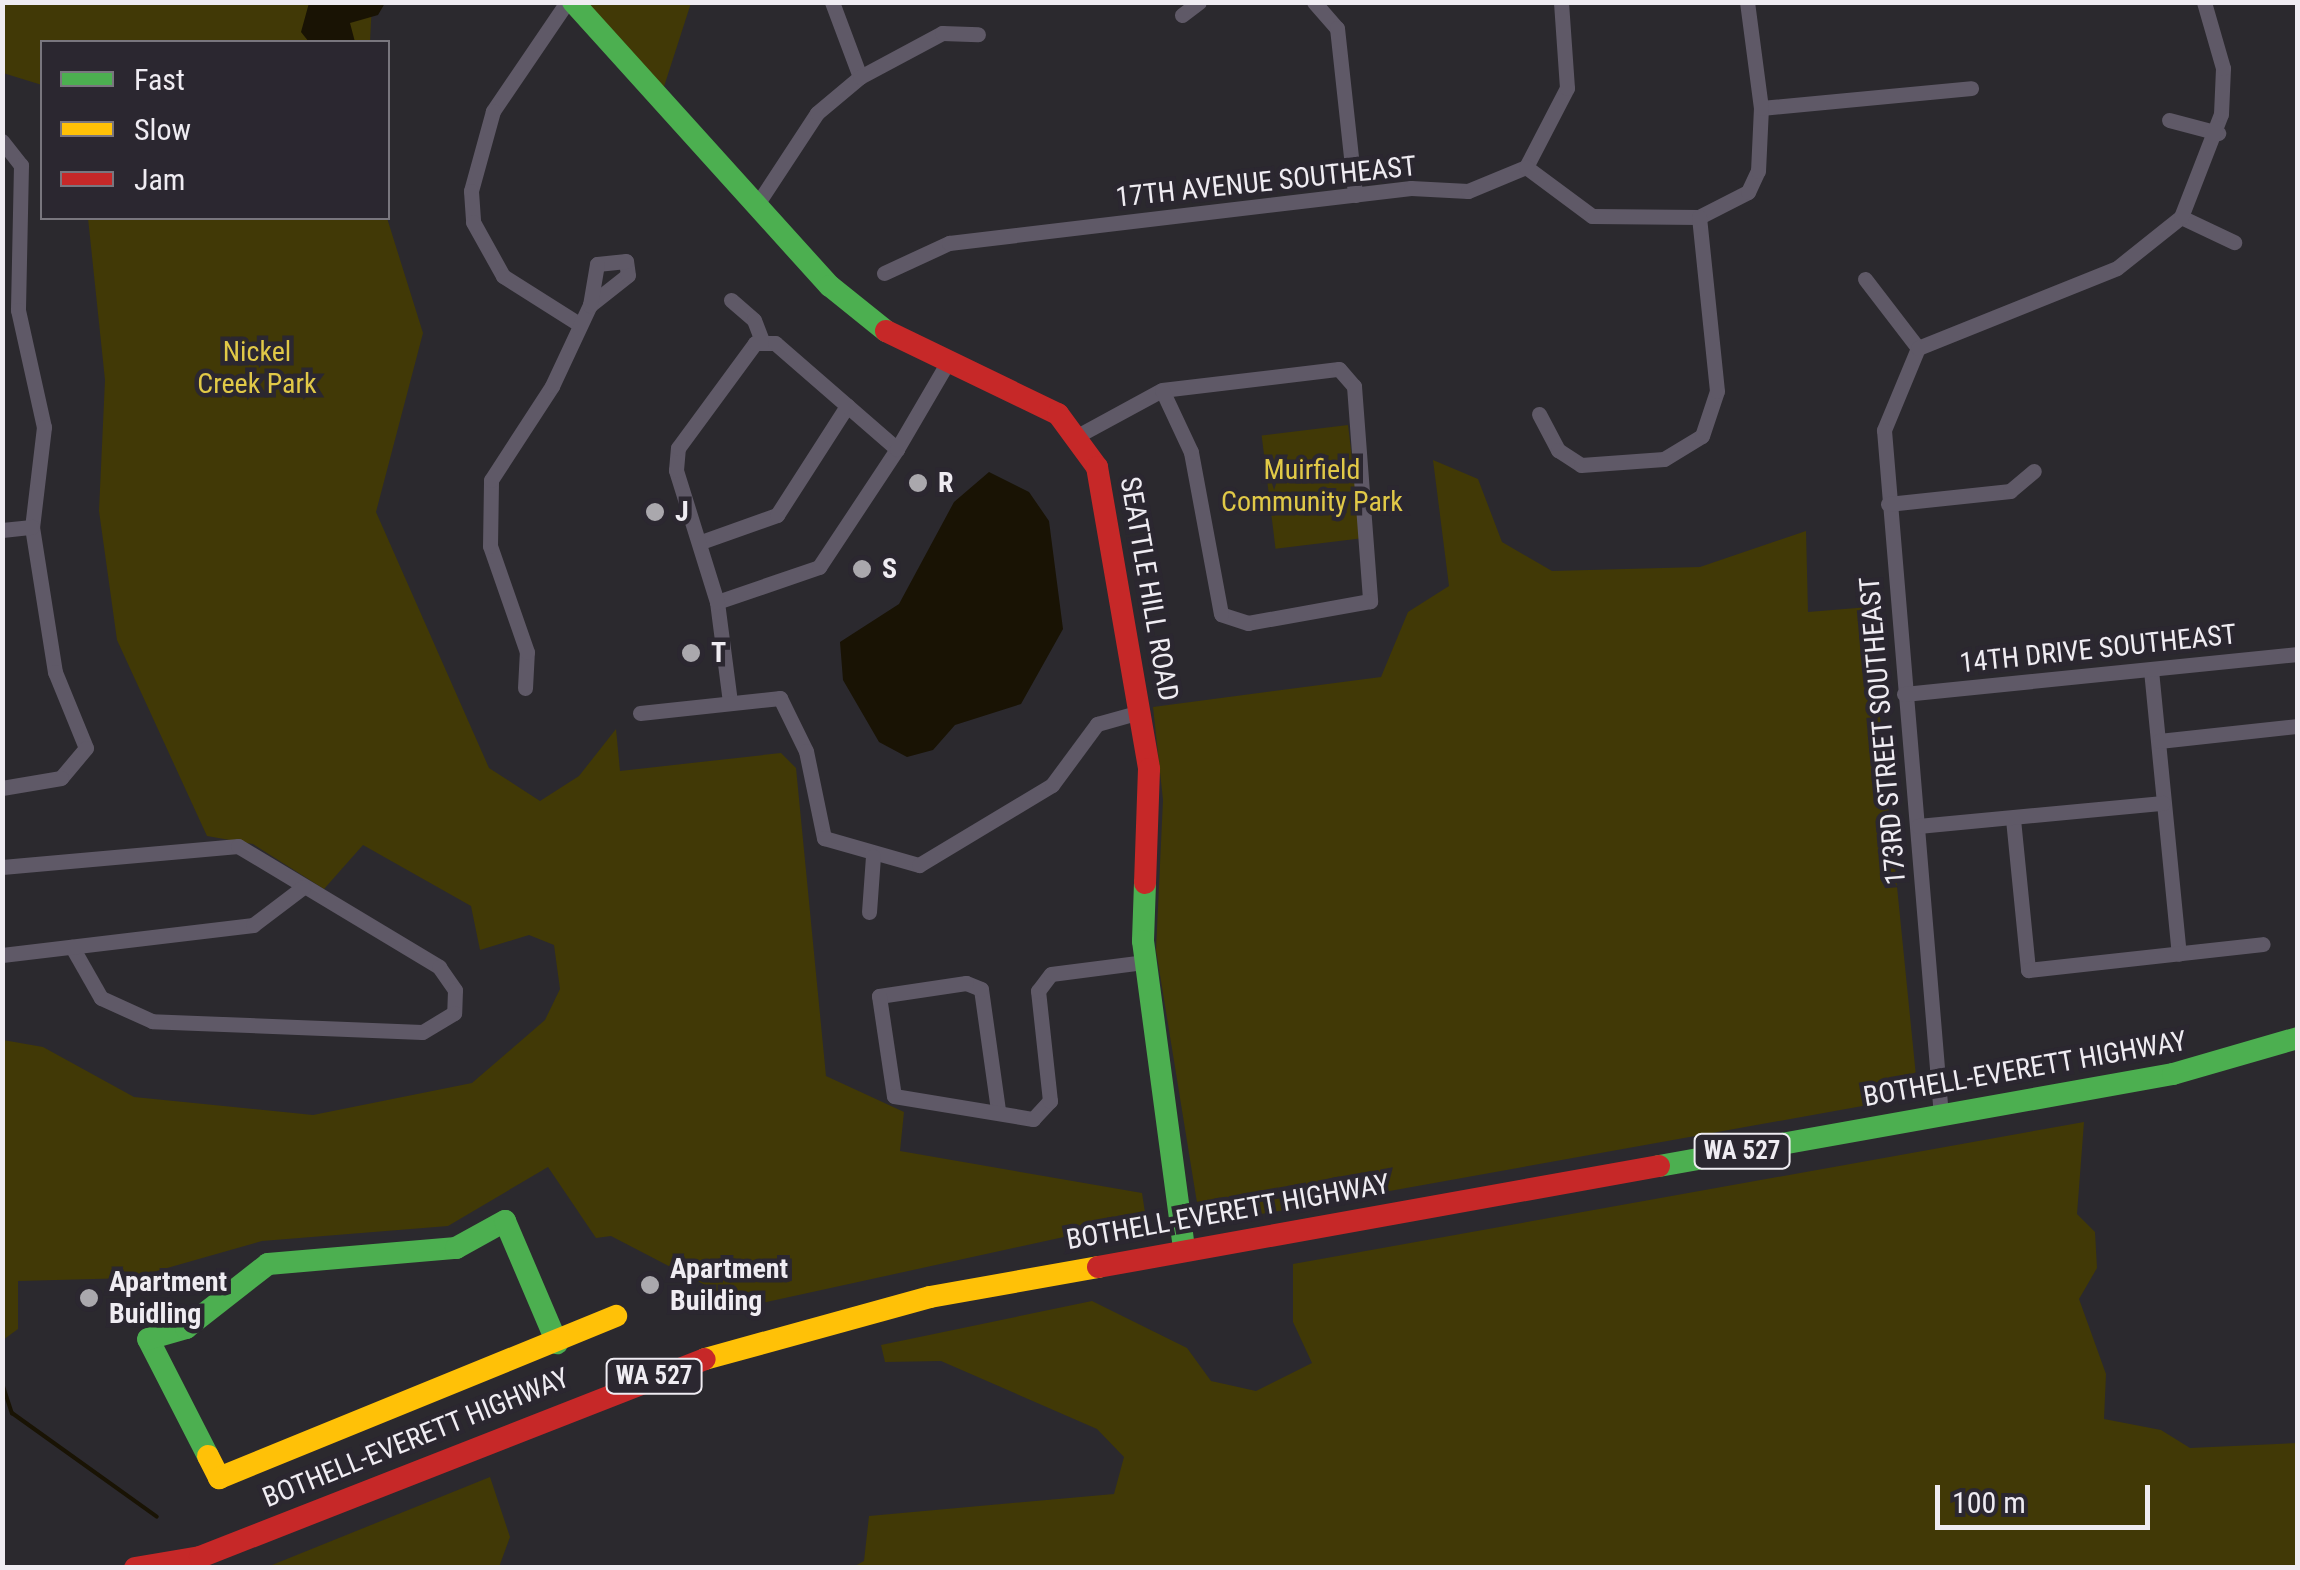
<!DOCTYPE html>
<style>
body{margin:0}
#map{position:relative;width:2300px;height:1570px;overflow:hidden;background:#2b292e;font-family:"Roboto Condensed",sans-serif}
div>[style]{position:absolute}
.green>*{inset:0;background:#413906;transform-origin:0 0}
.water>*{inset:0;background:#191304}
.stream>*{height:4px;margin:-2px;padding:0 2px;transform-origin:2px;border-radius:2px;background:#191304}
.street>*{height:15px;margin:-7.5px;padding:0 7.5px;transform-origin:7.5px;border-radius:7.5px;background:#5f5967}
.fast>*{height:22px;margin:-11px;padding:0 11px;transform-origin:11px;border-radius:11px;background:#4caf50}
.slow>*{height:22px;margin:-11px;padding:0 11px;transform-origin:11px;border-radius:11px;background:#ffc107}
.jam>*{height:22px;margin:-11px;padding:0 11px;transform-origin:11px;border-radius:11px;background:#c62828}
.dots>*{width:28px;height:28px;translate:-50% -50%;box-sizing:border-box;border:5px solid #2b2730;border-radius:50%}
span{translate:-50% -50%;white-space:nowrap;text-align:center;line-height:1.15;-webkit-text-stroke:9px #2b2730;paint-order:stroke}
.shield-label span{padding:2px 8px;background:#2b2730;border:2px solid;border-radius:8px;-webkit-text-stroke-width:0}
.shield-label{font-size:25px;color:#efecf2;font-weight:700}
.street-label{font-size:28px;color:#efecf2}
.park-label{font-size:28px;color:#e1c947}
.poi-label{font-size:28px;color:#efecf2;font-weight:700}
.left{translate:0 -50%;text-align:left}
.frame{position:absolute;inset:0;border:5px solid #efecf2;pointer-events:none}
.legend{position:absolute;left:40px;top:40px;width:350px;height:180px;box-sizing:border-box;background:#2b2730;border:2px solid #79767e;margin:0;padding:12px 18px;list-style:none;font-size:30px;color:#efecf2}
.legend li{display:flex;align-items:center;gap:20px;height:50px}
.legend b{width:50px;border:2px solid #79767e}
.scale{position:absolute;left:1935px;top:1485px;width:215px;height:45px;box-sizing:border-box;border:5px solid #efecf2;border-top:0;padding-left:12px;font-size:30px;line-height:35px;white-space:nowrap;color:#efecf2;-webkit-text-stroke:8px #2b2730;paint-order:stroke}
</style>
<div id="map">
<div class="green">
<div style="clip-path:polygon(2px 3px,372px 3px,370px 42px,42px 42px,42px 85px,3px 73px)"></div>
<div style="clip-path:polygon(573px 3px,691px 3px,660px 99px)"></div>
<div style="clip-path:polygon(88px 218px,387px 218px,423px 333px,376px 512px,489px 768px,540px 801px,579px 776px,616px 729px,620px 771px,781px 753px,796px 768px,826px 1076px,904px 1112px,900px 1151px,1142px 1193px,1146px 1219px,721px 1312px,709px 1287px,611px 1236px,596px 1238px,548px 1167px,448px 1226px,262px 1241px,132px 1278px,18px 1281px,18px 1329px,3px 1340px,3px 1040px,43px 1047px,134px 1097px,313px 1115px,472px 1083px,545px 1020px,560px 989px,554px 945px,529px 935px,480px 950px,471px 906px,363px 845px,324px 889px,253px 844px,207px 836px,117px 640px,99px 511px,105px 380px)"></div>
<div style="left:1348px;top:425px;width:114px;height:87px;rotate:83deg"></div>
<div style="clip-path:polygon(1433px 460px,1478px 479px,1502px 542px,1552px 571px,1700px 567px,1806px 531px,1808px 612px,1869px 607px,1918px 1096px,1222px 1221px,1199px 1215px,1156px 950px,1163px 800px,1153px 707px,1381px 677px,1408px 612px,1449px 586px)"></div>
<div style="clip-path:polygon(2084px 1122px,2077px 1214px,2095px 1232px,2097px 1268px,2079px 1299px,2106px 1374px,2104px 1419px,2161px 1430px,2190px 1448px,2297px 1443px,2297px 1567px,853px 1567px,864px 1561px,869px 1516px,1114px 1494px,1124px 1457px,1097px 1429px,941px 1361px,885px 1362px,881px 1345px,1092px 1301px,1187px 1348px,1211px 1381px,1256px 1391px,1312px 1363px,1293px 1322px,1293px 1264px)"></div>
<div style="clip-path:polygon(490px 1477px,510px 1537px,499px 1567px,267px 1567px)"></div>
</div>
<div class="water">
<div style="clip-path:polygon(309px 3px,309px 2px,385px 3px,378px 15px,350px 23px,355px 42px,309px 42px,301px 32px)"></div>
<div style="clip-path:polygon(989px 472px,1029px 492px,1049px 521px,1063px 629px,1021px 704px,955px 725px,933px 750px,907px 757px,879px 742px,843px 680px,840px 642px,899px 604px,954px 502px)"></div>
</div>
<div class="stream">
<div style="left:2px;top:1383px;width:32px;rotate:72deg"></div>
<div style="left:12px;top:1413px;width:178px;rotate:35.6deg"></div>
</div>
<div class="street">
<div style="left:567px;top:2px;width:132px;rotate:124.2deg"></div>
<div style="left:493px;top:111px;width:83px;rotate:105.4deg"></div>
<div style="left:471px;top:191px;width:31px;rotate:86deg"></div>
<div style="left:473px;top:222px;width:62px;rotate:60.9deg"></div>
<div style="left:503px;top:276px;width:90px;rotate:32.3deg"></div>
<div style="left:832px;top:2px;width:80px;rotate:69.5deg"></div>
<div style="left:1314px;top:2px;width:35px;rotate:49deg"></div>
<div style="left:1337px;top:28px;width:168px;rotate:83.8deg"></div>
<div style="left:1182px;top:15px;width:21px;rotate:-37deg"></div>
<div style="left:1761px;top:108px;width:211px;rotate:-5.4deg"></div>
<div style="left:2169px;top:120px;width:51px;rotate:14.9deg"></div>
<div style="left:2px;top:141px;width:31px;rotate:52deg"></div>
<div style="left:21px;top:165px;width:145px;rotate:91.2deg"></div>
<div style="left:18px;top:310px;width:120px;rotate:77.5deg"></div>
<div style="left:44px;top:427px;width:101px;rotate:96.8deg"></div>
<div style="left:32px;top:527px;width:147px;rotate:81deg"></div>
<div style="left:55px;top:672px;width:82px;rotate:67.8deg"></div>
<div style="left:86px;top:748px;width:39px;rotate:130deg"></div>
<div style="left:61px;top:778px;width:60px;rotate:170.4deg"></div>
<div style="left:1526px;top:167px;width:89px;rotate:-62.6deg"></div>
<div style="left:1567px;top:88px;width:86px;rotate:-94deg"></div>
<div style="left:756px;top:206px;width:111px;rotate:-56.7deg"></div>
<div style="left:817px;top:113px;width:56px;rotate:-39.9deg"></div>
<div style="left:860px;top:77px;width:93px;rotate:-28.2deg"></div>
<div style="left:942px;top:33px;width:36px;rotate:2deg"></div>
<div style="left:2181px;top:217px;width:59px;rotate:25.3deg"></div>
<div style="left:884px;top:273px;width:72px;rotate:-24.8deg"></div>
<div style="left:949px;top:243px;width:465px;rotate:-6.8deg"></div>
<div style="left:1411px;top:188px;width:57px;rotate:3deg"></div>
<div style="left:1468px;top:191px;width:63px;rotate:-22.5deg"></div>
<div style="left:1526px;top:167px;width:82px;rotate:36.6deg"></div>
<div style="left:1592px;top:216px;width:107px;rotate:0.5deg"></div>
<div style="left:1699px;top:217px;width:55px;rotate:-27deg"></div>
<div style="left:1748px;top:192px;width:23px;rotate:-65deg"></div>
<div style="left:1758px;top:171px;width:63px;rotate:-87.3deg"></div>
<div style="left:1761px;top:108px;width:107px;rotate:-97.5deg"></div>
<div style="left:1865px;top:279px;width:87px;rotate:52.5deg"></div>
<div style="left:731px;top:300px;width:30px;rotate:41deg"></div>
<div style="left:754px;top:320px;width:22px;rotate:69deg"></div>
<div style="left:1918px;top:348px;width:89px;rotate:112.5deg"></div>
<div style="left:1884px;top:430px;width:688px;rotate:85.25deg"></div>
<div style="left:1918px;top:348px;width:214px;rotate:-21.9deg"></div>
<div style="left:2117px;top:268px;width:82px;rotate:-38.6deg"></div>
<div style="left:2181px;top:217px;width:110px;rotate:-68.8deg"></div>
<div style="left:2221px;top:114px;width:46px;rotate:-87.5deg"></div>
<div style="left:2223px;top:68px;width:69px;rotate:-106.1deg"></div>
<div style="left:1539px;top:414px;width:41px;rotate:62.2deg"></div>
<div style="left:1558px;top:450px;width:27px;rotate:33deg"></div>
<div style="left:1581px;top:465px;width:83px;rotate:-4.1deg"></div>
<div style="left:1664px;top:459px;width:44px;rotate:-31.2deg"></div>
<div style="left:1702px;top:436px;width:47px;rotate:-71.6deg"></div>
<div style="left:1717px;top:391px;width:175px;rotate:-95.9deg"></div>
<div style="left:1079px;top:435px;width:94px;rotate:-28.5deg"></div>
<div style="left:1162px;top:390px;width:178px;rotate:-6.8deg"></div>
<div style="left:1339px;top:369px;width:23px;rotate:49deg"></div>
<div style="left:1354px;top:386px;width:216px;rotate:85.7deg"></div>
<div style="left:1370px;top:601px;width:124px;rotate:169.8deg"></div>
<div style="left:1248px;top:623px;width:28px;rotate:-162deg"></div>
<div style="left:1221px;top:614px;width:165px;rotate:-100.5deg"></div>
<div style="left:1191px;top:452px;width:68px;rotate:-115.1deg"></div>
<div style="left:1888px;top:504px;width:123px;rotate:-6.1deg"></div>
<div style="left:2010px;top:491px;width:31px;rotate:-40deg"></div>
<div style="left:2px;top:530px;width:30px;rotate:-6deg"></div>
<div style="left:701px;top:542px;width:81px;rotate:-19.6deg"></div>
<div style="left:777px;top:515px;width:130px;rotate:-57.3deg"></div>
<div style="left:717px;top:602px;width:108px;rotate:-18.9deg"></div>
<div style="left:819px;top:567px;width:141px;rotate:-56.5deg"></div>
<div style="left:2151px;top:670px;width:285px;rotate:84.4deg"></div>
<div style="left:525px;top:688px;width:36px;rotate:-87deg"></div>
<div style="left:527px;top:652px;width:112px;rotate:-109.2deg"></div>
<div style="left:490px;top:546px;width:66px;rotate:-89.1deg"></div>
<div style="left:491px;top:480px;width:112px;rotate:-57deg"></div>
<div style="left:552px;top:386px;width:89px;rotate:-64.9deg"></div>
<div style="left:590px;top:305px;width:48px;rotate:-38.3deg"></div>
<div style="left:628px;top:275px;width:14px;rotate:-98deg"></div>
<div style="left:626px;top:261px;width:29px;rotate:174deg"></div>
<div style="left:597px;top:264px;width:42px;rotate:99.7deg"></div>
<div style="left:1904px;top:694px;width:396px;rotate:-5.8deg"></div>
<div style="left:730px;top:702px;width:101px;rotate:-97.4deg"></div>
<div style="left:717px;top:602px;width:138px;rotate:-107.3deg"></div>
<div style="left:676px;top:470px;width:22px;rotate:-85deg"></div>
<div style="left:678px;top:448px;width:130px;rotate:-53.7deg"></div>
<div style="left:755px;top:343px;width:20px"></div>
<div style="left:775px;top:343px;width:162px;rotate:41deg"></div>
<div style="left:897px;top:449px;width:97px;rotate:-59.7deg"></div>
<div style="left:640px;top:713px;width:141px;rotate:-6.1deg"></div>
<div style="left:780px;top:698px;width:59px;rotate:63.9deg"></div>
<div style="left:806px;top:751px;width:89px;rotate:78.3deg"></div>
<div style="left:824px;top:838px;width:99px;rotate:15.9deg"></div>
<div style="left:919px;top:865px;width:155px;rotate:-31deg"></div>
<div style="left:1052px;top:785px;width:76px;rotate:-53.6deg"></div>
<div style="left:1097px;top:724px;width:45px;rotate:-15.6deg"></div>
<div style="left:2159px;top:741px;width:140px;rotate:-6.2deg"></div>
<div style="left:2013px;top:819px;width:152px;rotate:84.3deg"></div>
<div style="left:2028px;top:970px;width:236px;rotate:-6.3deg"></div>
<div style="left:1918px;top:826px;width:246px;rotate:-5.4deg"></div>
<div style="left:2px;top:867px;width:237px;rotate:-5.1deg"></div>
<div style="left:238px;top:846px;width:235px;rotate:31deg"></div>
<div style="left:439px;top:967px;width:28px;rotate:55deg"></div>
<div style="left:455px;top:990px;width:23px;rotate:92deg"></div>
<div style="left:454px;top:1013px;width:37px;rotate:149deg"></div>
<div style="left:422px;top:1032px;width:270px;rotate:-177.7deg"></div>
<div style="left:152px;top:1021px;width:56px;rotate:-155.7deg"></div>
<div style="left:101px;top:998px;width:59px;rotate:-119.6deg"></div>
<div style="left:869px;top:912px;width:56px;rotate:-85.9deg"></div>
<div style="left:2px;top:955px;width:253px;rotate:-6.8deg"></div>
<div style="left:253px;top:925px;width:63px;rotate:-37.2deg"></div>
<div style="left:998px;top:1110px;width:122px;rotate:-98deg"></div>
<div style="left:981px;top:989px;width:16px;rotate:-158deg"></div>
<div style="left:966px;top:983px;width:88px;rotate:171.5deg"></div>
<div style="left:879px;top:996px;width:101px;rotate:81.5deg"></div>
<div style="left:894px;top:1096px;width:141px;rotate:9.4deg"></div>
<div style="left:1033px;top:1119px;width:25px;rotate:-47deg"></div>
<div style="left:1050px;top:1101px;width:111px;rotate:-96.2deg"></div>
<div style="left:1038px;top:991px;width:21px;rotate:-53deg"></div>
<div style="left:1051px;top:974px;width:95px;rotate:-7.3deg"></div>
</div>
<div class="fast">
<div style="left:573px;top:2px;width:383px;rotate:47.9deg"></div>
<div style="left:830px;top:286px;width:72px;rotate:38.8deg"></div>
<div style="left:1145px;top:883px;width:58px;rotate:92deg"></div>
<div style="left:1143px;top:941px;width:311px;rotate:82.4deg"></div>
<div style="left:1659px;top:1166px;width:522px;rotate:-10.15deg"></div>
<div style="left:2173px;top:1074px;width:130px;rotate:-16.1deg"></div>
<div style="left:208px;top:1456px;width:131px;rotate:-117.1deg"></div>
<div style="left:148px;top:1339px;width:40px;rotate:-16deg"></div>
<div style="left:186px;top:1328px;width:104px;rotate:-38deg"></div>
<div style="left:268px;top:1264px;width:189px;rotate:-4.9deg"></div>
<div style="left:456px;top:1248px;width:56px;rotate:-28.9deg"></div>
<div style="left:505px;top:1221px;width:133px;rotate:66.9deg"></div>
</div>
<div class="slow">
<div style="left:705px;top:1359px;width:233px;rotate:-15.4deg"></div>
<div style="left:930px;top:1297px;width:171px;rotate:-10.1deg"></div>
<div style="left:208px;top:1456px;width:25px;rotate:63deg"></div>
<div style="left:219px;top:1478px;width:429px;rotate:-22.2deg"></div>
</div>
<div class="jam">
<div style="left:886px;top:331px;width:191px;rotate:25.8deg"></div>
<div style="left:1058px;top:414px;width:66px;rotate:53.7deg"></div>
<div style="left:1097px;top:467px;width:306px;rotate:80.2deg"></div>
<div style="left:1149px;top:769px;width:114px;rotate:92deg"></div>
<div style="left:1098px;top:1267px;width:570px;rotate:-10.21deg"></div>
<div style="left:135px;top:1568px;width:66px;rotate:-9.6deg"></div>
<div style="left:200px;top:1557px;width:542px;rotate:-21.41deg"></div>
</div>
<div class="dots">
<div style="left:918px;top:483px;background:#aaa8ad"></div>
<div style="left:655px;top:512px;background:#aaa8ad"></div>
<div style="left:862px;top:569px;background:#aaa8ad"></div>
<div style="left:691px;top:653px;background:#aaa8ad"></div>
<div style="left:650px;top:1285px;background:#aaa8ad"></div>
<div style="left:89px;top:1298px;background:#aaa8ad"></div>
</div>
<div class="shield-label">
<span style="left:1742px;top:1151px">WA 527</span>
<span style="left:654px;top:1376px">WA 527</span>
</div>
<div class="street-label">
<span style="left:1266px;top:182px;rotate:-6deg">17TH AVENUE SOUTHEAST</span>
<span style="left:1149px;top:589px;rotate:80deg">SEATTLE HILL ROAD</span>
<span style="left:2098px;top:649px;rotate:-6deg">14TH DRIVE SOUTHEAST</span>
<span style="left:1883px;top:731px;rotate:-95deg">173RD STREET SOUTHEAST</span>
<span style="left:2025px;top:1069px;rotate:-10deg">BOTHELL-EVERETT HIGHWAY</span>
<span style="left:1228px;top:1212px;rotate:-10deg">BOTHELL-EVERETT HIGHWAY</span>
<span style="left:416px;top:1438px;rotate:-22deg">BOTHELL-EVERETT HIGHWAY</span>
</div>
<div class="park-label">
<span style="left:257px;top:368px">Nickel<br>Creek Park</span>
<span style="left:1312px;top:486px">Muirfield<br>Community Park</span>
</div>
<div class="poi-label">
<span class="left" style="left:938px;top:483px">R</span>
<span class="left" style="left:675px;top:512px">J</span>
<span class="left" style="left:882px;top:569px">S</span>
<span class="left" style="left:711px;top:653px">T</span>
<span class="left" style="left:670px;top:1285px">Apartment<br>Building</span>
<span class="left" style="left:109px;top:1298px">Apartment<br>Buidling</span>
</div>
<div class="frame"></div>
<ul class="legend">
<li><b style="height:12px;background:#4caf50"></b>Fast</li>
<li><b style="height:12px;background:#ffc107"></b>Slow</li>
<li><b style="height:12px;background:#c62828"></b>Jam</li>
</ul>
<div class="scale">100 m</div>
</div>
